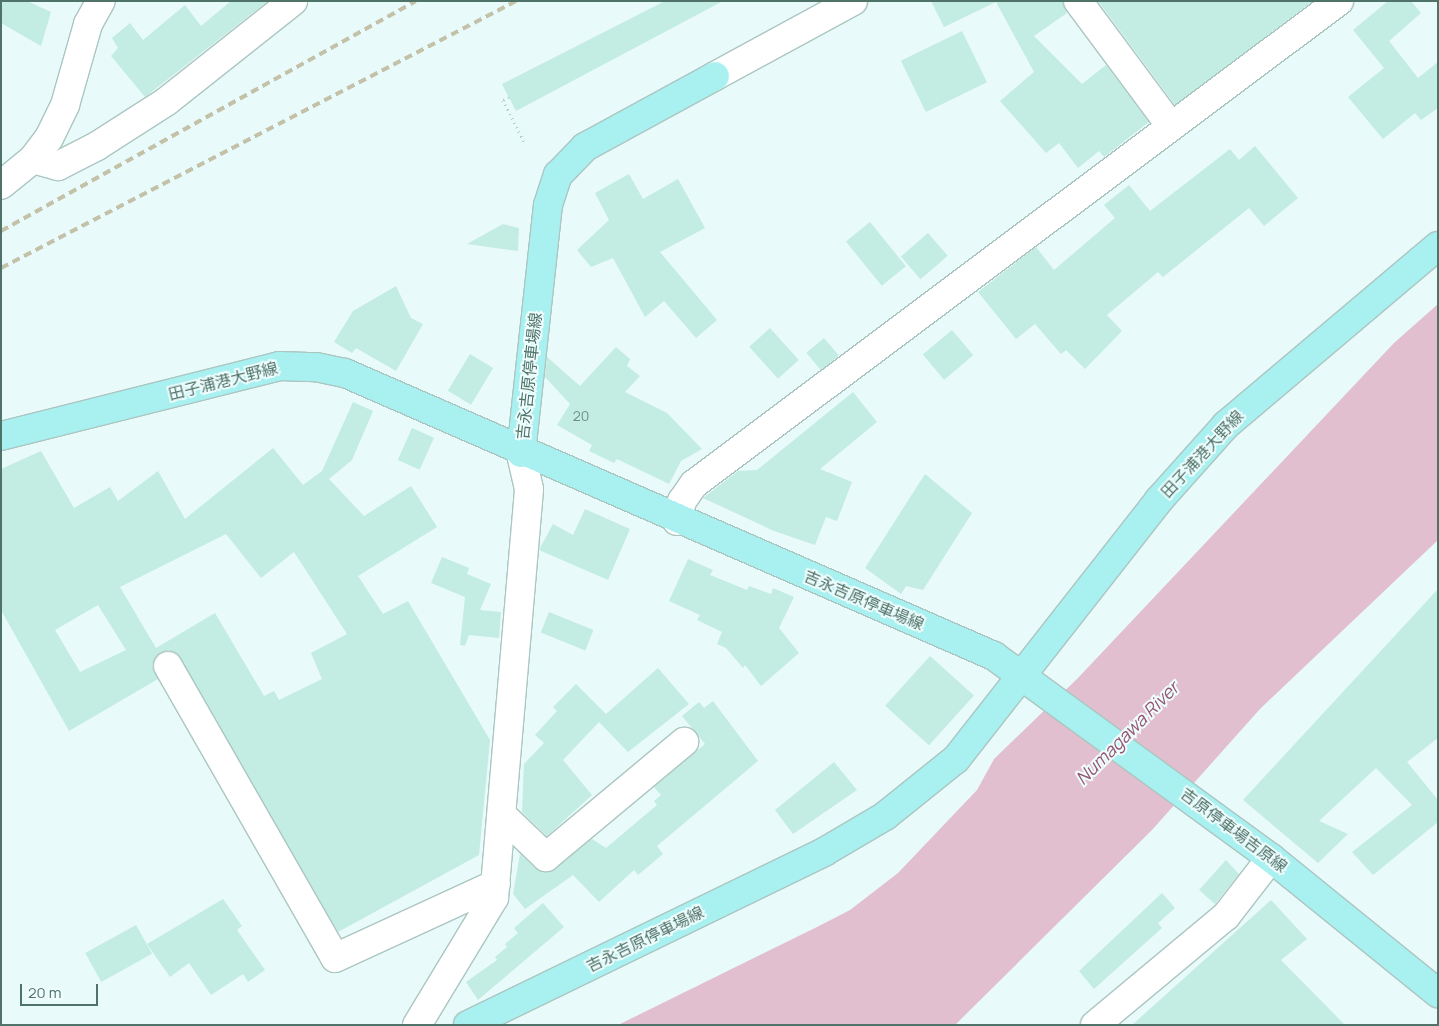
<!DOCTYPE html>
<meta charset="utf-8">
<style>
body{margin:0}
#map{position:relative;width:1439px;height:1026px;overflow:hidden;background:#e9fafa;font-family:Manrope,"Noto Sans JP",sans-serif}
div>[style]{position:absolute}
.water>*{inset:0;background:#e2bfcf}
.building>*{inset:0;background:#c3ece3;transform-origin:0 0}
.path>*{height:3px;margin-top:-1.5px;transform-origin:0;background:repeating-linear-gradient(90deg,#a6d1c8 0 1px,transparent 0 5px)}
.roads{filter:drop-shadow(1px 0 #abc6c1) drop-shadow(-1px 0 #abc6c1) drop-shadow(0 1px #abc6c1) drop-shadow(0 -1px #abc6c1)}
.minor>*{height:28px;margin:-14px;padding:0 14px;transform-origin:14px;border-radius:14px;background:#fff}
.major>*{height:28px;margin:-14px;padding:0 14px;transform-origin:14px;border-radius:14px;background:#a9f0f1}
.rail>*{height:4px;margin-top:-2px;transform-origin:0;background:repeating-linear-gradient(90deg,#c3c1a8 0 8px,transparent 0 13px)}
span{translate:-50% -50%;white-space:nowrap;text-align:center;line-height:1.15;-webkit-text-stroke:4px #effdfd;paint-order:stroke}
.number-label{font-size:14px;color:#6c9088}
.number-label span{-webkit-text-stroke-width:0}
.street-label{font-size:16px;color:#4f7269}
.water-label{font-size:18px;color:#965673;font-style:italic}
.frame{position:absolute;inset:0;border:2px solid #4f7269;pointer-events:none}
.scale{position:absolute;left:20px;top:984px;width:78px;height:22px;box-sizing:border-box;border:2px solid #4f7269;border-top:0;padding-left:6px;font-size:15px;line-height:18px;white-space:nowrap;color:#4f7269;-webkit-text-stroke:4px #effdfd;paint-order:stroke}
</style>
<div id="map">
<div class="water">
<div style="clip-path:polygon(1438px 304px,1438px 540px,1260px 709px,1152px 830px,955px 1025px,618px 1025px,819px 926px,850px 910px,898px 873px,977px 790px,994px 759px,1077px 679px,1394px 343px)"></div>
</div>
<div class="building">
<div style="clip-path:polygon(1px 1px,27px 1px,51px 12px,41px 46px,1px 23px)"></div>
<div style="clip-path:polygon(231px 1px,268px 1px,145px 97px,111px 56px,118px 48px,112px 38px,130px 23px,143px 40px,185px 5px,201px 26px)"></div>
<div style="clip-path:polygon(665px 1px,723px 1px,516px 111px,502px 84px)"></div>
<div style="clip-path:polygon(931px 1px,1063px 1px,1067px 13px,1034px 36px,1082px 84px,1106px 65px,1149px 122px,1104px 157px,1099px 151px,1078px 168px,1059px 143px,1046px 153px,1000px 101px,1034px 72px,996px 2px,944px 27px)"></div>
<div style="clip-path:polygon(1098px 1px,1313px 1px,1175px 105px)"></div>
<div style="clip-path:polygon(1388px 1px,1411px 1px,1421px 13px,1389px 41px,1418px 78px,1438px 62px,1438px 108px,1421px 120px,1415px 113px,1383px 139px,1348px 97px,1384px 68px,1353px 30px)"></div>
<div style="left:962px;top:31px;width:57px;height:68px;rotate:64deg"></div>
<div style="clip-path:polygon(1255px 146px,1298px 198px,1264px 226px,1249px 208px,1163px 277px,1158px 272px,1107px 315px,1122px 331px,1085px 369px,1066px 350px,1061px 354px,1035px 324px,1016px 339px,978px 292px,1036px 247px,1054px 270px,1115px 218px,1104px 205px,1129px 185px,1150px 211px,1230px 149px,1239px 160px)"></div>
<div style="clip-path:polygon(629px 174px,643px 199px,678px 179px,705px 228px,660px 252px,717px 320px,696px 338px,664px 301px,645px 317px,613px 258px,591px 267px,577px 250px,609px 220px,595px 193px)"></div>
<div style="left:870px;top:222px;width:57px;height:31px;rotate:51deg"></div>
<div style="clip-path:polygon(503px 224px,519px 228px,518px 251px,467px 244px)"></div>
<div style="left:928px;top:233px;width:30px;height:36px;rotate:49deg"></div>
<div style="clip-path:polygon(396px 286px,411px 318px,423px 324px,396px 371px,356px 348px,352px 353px,334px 342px,353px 311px)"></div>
<div style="left:770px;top:328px;width:43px;height:28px;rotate:48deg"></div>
<div style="left:952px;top:330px;width:33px;height:38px;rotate:50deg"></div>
<div style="left:824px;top:338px;width:23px;height:23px;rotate:50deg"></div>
<div style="clip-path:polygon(616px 347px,630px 359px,627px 366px,640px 376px,625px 392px,667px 413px,702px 449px,681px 461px,669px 484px,617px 459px,614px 463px,589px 451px,592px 445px,557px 425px,570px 404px,545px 377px,547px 357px,580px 386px)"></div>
<div style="left:470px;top:354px;width:27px;height:43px;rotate:31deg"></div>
<div style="clip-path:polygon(853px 392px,877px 422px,820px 469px,852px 482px,837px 521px,826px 517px,815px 545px,774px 531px,703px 498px,738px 471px,757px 470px)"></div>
<div style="clip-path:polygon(evenodd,353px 402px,373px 411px,352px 460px,329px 479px,364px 516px,411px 486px,437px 527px,358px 576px,383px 614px,408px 601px,490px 740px,479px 855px,338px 932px,176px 653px,168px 650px,155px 658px,152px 666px,158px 679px,69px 731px,1px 610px,1px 469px,41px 451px,74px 508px,110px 487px,118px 501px,158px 471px,185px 519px,273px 448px,303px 485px,322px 471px,353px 402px,226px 534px,261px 578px,294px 552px,347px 634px,311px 653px,322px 679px,279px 700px,274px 691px,264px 696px,215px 613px,156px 648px,120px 587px,226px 534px,353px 402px,98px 605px,126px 650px,80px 672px,55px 630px,98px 605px)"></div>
<div style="left:412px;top:428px;width:24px;height:35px;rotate:24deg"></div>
<div style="clip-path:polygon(925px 474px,972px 513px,923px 590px,906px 586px,901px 594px,865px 568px)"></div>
<div style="clip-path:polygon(585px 509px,630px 529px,608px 580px,539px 550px,553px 524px,573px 535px)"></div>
<div style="clip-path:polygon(442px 557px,469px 568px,467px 574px,491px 584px,480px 610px,501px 612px,499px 638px,469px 635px,465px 646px,460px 645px,465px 597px,431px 583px)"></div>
<div style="clip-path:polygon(688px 559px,713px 570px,710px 575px,747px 590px,749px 586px,771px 594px,773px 588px,794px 597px,779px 628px,799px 653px,761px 686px,745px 665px,743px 668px,726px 648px,717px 644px,722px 632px,697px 620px,700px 615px,669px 601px)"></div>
<div style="clip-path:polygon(1438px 589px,1438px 738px,1407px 762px,1438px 800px,1438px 822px,1373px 875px,1352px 852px,1412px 805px,1376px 768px,1319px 821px,1348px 834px,1318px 863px,1243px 800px)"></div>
<div style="left:549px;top:612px;width:48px;height:22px;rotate:22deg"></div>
<div style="left:930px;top:656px;width:59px;height:67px;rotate:42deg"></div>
<div style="clip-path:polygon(658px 668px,689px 704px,628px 752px,599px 722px,563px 760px,592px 795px,547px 836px,522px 812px,524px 764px,544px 743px,535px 735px,557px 711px,553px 707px,576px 684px,606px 714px)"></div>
<div style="clip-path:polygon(713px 701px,758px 761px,657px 846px,663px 854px,638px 875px,634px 870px,599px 902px,573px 875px,525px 909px,513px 894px,520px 854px,536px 869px,549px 872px,592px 839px,606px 848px,657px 805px,654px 801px,661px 795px,654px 787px,705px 744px,682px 716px,699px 702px,704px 708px)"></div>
<div style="clip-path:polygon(834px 762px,857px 790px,793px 834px,775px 810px)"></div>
<div style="clip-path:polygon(1226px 860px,1239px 874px,1215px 904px,1199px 890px)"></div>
<div style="clip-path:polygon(1162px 893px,1175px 908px,1158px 923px,1162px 928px,1094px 989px,1079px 971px)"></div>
<div style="clip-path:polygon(223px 899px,242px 926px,237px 930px,265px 970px,248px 982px,243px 974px,211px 995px,189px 963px,170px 977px,147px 944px)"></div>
<div style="clip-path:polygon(1271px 900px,1307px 939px,1281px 960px,1345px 1025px,1132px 1025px)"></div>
<div style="clip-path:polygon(543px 903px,564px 927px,478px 1000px,466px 982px,497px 960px,495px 957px,507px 947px,505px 944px,518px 933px,514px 928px)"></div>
<div style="left:136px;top:925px;width:33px;height:58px;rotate:61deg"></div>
</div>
<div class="path">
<div style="left:509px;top:97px;width:7px;rotate:153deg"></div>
<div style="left:503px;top:100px;width:49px;rotate:63.4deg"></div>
</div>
<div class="roads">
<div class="minor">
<div style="left:1078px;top:1px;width:156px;rotate:53.4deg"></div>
<div style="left:715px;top:76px;width:157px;rotate:-28.5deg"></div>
<div style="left:33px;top:159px;width:26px;rotate:16deg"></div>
<div style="left:58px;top:166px;width:44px;rotate:-27.1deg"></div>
<div style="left:97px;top:146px;width:83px;rotate:-32.7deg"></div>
<div style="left:167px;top:101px;width:161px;rotate:-38.4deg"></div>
<div style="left:1px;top:185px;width:41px;rotate:-39.1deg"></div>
<div style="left:33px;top:159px;width:26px;rotate:-53deg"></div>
<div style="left:49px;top:138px;width:37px;rotate:-64deg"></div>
<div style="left:65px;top:105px;width:84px;rotate:-74.1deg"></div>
<div style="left:88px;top:24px;width:26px;rotate:-61deg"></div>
<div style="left:677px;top:521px;width:21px;rotate:-76deg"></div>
<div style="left:682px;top:501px;width:21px;rotate:-55deg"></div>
<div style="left:694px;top:484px;width:806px;rotate:-36.83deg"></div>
<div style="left:168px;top:666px;width:336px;rotate:60.2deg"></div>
<div style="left:335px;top:958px;width:177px;rotate:-24.7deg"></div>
<div style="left:502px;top:815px;width:61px;rotate:43.7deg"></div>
<div style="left:546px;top:857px;width:180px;rotate:-39.8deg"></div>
<div style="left:417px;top:1025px;width:149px;rotate:-58.8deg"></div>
<div style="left:494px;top:898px;width:410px;rotate:-85.1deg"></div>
<div style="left:529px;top:489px;width:37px;rotate:-103deg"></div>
<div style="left:1095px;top:1025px;width:170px;rotate:-39.8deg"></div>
<div style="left:1226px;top:916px;width:73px;rotate:-52.2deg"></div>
</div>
<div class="major">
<div style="left:1px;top:436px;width:287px;rotate:-14.1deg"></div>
<div style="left:279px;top:366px;width:37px;rotate:2deg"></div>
<div style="left:316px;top:367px;width:30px;rotate:12deg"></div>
<div style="left:345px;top:373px;width:708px;rotate:23.56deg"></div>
<div style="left:994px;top:656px;width:343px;rotate:36.1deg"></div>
<div style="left:1271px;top:858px;width:215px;rotate:39deg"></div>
<div style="left:521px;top:453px;width:249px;rotate:-83.8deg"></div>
<div style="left:548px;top:205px;width:32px;rotate:-72deg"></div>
<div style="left:558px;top:175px;width:39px;rotate:-46deg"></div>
<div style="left:585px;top:147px;width:148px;rotate:-28.6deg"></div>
<div style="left:468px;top:1025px;width:396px;rotate:-25.9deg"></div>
<div style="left:824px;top:852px;width:71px;rotate:-30.5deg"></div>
<div style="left:885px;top:816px;width:91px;rotate:-38.8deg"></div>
<div style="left:956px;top:759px;width:329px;rotate:-51.9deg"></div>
<div style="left:1159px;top:500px;width:101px;rotate:-48.2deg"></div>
<div style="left:1226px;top:425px;width:277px;rotate:-40.2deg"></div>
</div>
</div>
<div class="rail">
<div style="left:1px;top:231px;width:474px;rotate:-29deg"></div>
<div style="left:1px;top:268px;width:580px;rotate:-27.4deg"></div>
</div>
<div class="number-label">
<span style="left:581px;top:416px">20</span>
</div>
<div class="street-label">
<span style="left:529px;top:376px;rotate:-84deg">吉永吉原停車場線</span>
<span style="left:223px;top:381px;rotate:-14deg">田子浦港大野線</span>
<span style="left:1202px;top:454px;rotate:-47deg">田子浦港大野線</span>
<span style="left:864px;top:600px;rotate:23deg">吉永吉原停車場線</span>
<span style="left:1234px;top:830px;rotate:37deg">吉原停車場吉原線</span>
<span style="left:645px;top:939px;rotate:-26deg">吉永吉原停車場線</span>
</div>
<div class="water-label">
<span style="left:1127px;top:733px;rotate:-45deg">Numagawa River</span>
</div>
<div class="frame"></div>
<div class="scale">20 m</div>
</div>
